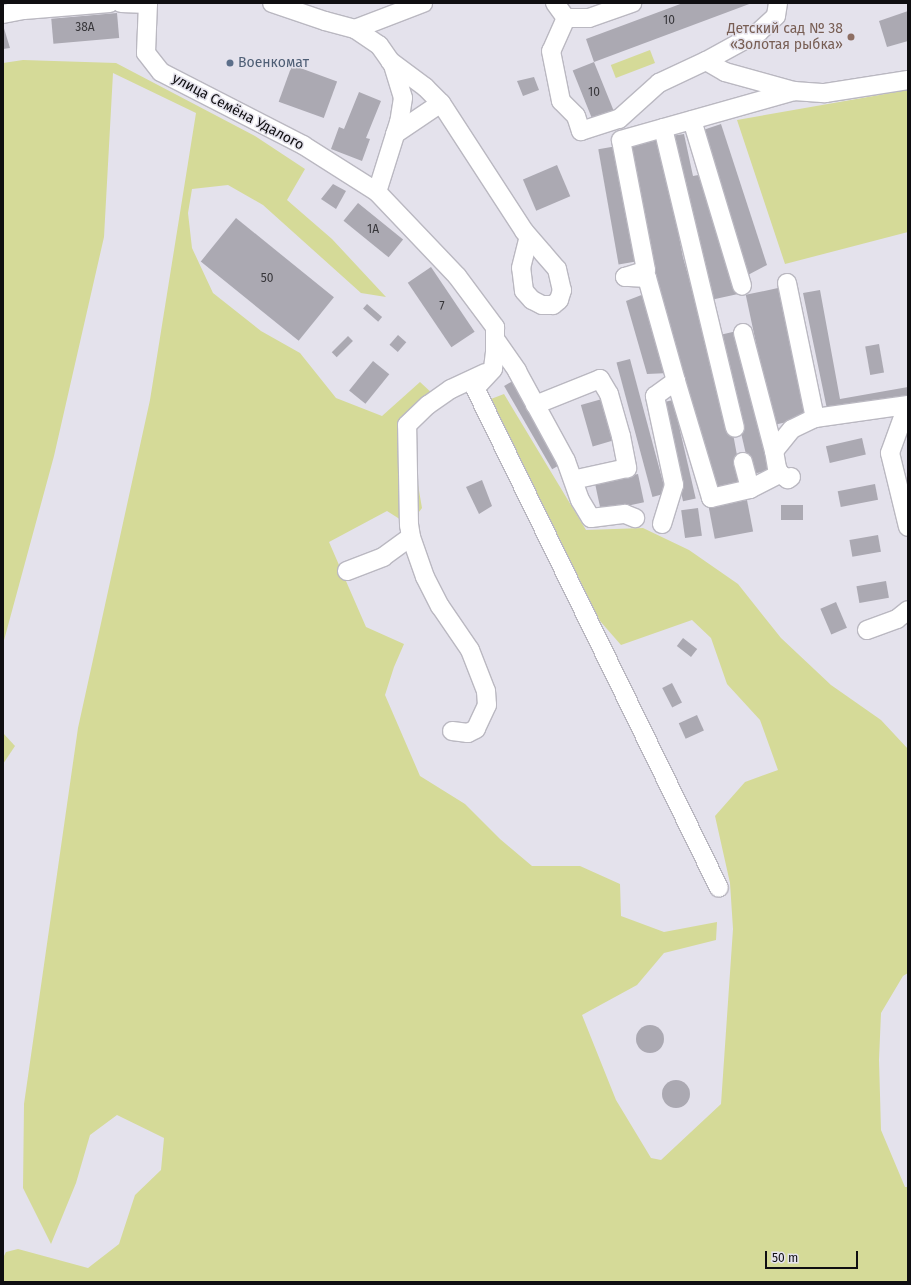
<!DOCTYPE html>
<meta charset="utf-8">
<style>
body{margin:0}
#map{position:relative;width:911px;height:1285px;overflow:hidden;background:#e4e2ec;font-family:"Fira Sans",sans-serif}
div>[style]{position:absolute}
.green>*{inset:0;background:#d5da98;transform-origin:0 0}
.building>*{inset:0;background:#aba9b2;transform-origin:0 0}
.round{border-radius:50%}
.roads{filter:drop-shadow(1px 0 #bab8c1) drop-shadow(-1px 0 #bab8c1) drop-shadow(0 1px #bab8c1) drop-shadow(0 -1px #bab8c1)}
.minor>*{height:18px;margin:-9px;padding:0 9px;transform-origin:9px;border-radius:9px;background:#fff}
.dots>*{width:11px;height:11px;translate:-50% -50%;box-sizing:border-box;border:2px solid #e4e2ec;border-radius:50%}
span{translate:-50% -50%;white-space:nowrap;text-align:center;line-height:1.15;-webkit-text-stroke:3px #e4e2ec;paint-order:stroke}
.number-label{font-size:12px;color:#363539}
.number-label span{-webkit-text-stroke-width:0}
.education-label{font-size:14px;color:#785e54}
.right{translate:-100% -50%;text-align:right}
.service-label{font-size:14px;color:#4e5e75}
.left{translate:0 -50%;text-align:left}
.street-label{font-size:14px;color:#0f0e11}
.frame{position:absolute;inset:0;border:4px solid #0f0e11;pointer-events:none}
.scale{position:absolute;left:765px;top:1251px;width:93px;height:18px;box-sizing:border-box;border:2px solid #0f0e11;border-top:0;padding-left:5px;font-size:12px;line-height:14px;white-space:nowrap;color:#0f0e11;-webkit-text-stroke:3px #e4e2ec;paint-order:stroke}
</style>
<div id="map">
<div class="green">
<div style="left:650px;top:50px;width:14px;height:42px;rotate:69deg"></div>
<div style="clip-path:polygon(23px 60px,116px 63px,255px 136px,305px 169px,287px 200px,332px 239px,386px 297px,361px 293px,263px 205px,228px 185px,192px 189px,188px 213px,192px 248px,213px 293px,261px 331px,300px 353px,336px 398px,382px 416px,420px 382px,434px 395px,409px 433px,422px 508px,409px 525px,387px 511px,329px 542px,366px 627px,404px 644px,394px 667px,385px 695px,420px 776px,465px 804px,500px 839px,532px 866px,580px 866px,620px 884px,621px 916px,664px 932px,717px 922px,716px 940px,664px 953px,637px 985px,582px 1015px,616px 1100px,651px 1158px,661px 1160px,721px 1104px,733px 929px,730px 883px,715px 816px,745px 782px,778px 770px,760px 720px,727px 684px,711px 638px,692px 620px,621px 645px,600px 621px,491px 399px,504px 394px,586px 530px,643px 528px,689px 550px,738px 584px,781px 638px,831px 685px,881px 720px,908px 749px,908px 973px,903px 976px,881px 1013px,879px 1060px,881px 1130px,905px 1187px,908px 1187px,908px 1282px,3px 1282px,3px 1258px,6px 1252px,18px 1249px,88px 1268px,119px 1244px,135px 1195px,161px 1170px,164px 1138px,117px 1115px,90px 1135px,76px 1183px,51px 1244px,23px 1188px,24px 1104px,78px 728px,150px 400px,196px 113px,113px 73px,104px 237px,54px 456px,3px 644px,3px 63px)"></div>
<div style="clip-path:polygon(908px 90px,908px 232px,785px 264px,737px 120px)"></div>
<div style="clip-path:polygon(3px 733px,15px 746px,3px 764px)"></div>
</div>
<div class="building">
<div style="clip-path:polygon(683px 3px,752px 3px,594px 62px,586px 39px)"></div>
<div style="clip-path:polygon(908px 11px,908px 41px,887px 47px,879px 21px)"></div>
<div style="left:117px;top:13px;width:25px;height:66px;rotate:85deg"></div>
<div style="clip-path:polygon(3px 25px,10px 48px,3px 49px)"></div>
<div style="left:594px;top:62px;width:58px;height:23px;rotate:68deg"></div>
<div style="left:292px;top:65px;width:48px;height:39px;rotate:20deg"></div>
<div style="clip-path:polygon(534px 77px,539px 90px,523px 96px,517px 81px)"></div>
<div style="clip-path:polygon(359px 92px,381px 101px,366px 138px,370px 139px,362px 161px,331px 149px,339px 127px,344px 129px)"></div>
<div style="clip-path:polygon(721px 124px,767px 265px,746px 276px,703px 130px)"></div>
<div style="clip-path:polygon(684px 134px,693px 176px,704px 174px,738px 294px,706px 301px,671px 136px)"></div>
<div style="clip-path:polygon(660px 140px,683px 257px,704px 333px,728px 407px,742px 482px,714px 490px,652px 264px,629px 145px)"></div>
<div style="left:617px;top:146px;width:117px;height:19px;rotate:80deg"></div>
<div style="left:557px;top:165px;width:34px;height:37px;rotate:67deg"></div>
<div style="clip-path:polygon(333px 184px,346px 191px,336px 209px,321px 199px)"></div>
<div style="left:358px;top:203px;width:58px;height:23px;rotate:39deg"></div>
<div style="left:236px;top:218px;width:126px;height:56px;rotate:39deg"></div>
<div style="left:431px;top:267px;width:78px;height:28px;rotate:56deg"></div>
<div style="left:778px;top:288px;width:133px;height:33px;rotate:78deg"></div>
<div style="clip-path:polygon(820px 290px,840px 399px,908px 387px,908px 402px,828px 414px,803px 293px)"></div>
<div style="clip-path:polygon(644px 294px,669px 373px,647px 374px,626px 301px)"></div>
<div style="left:367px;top:304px;width:20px;height:6px;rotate:41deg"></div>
<div style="left:737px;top:331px;width:143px;height:19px;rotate:77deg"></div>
<div style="left:398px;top:335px;width:11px;height:13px;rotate:41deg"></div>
<div style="left:348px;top:336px;width:7px;height:23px;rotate:45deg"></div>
<div style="left:879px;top:344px;width:29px;height:14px;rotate:80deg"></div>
<div style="left:630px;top:359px;width:139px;height:14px;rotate:75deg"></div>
<div style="left:373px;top:361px;width:21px;height:38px;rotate:39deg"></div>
<div style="left:518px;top:378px;width:96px;height:16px;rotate:60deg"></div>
<div style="left:602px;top:399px;width:43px;height:22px;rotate:74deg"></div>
<div style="left:673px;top:400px;width:101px;height:13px;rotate:77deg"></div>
<div style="left:862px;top:438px;width:17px;height:37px;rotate:77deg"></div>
<div style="left:638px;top:474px;width:29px;height:44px;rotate:78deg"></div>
<div style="clip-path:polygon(482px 480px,492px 506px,479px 514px,466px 487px)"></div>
<div style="left:875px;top:484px;width:16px;height:38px;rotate:79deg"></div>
<div style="left:747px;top:500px;width:32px;height:39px;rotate:79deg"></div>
<div style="left:803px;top:505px;width:15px;height:22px;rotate:90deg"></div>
<div style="left:698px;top:508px;width:28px;height:17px;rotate:82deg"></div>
<div style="left:878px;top:535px;width:17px;height:29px;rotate:80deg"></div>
<div style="left:886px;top:581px;width:17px;height:30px;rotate:80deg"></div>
<div style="left:836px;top:602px;width:28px;height:17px;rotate:67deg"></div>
<div style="left:683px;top:638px;width:18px;height:10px;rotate:38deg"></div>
<div style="left:672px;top:683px;width:22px;height:11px;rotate:63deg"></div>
<div style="left:697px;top:715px;width:17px;height:20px;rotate:66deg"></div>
<div class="round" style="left:636px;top:1025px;width:28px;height:28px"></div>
<div class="round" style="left:662px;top:1080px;width:28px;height:28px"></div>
</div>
<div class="roads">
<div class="minor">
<div style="left:121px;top:3px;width:27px;rotate:2deg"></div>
<div style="left:148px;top:3px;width:50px;rotate:92.3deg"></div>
<div style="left:146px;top:53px;width:24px;rotate:52deg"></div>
<div style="left:161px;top:72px;width:160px;rotate:27.2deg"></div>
<div style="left:303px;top:145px;width:88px;rotate:32.4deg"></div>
<div style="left:377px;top:192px;width:116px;rotate:46.4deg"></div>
<div style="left:457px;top:276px;width:64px;rotate:53.3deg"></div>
<div style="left:495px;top:327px;width:25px;rotate:90deg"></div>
<div style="left:495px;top:352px;width:17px;rotate:97deg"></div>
<div style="left:493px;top:369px;width:26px;rotate:133deg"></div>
<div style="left:475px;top:388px;width:556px;rotate:63.99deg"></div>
<div style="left:272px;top:3px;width:56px;rotate:18.8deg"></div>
<div style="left:325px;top:21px;width:31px;rotate:15deg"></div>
<div style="left:355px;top:29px;width:29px;rotate:34deg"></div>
<div style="left:379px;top:45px;width:24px;rotate:55deg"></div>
<div style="left:393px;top:65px;width:34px;rotate:73deg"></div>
<div style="left:403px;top:98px;width:24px;rotate:99deg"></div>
<div style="left:399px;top:122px;width:73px;rotate:107.4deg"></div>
<div style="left:555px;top:3px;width:19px;rotate:54deg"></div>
<div style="left:566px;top:18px;width:23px"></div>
<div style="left:589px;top:18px;width:46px;rotate:-19.2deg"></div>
<div style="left:778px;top:3px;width:13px;rotate:99deg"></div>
<div style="left:776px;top:16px;width:23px;rotate:137deg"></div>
<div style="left:759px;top:32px;width:60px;rotate:151.3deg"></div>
<div style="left:706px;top:61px;width:22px;rotate:30deg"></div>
<div style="left:725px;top:72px;width:72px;rotate:15.4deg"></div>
<div style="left:794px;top:91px;width:31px;rotate:4deg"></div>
<div style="left:825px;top:93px;width:84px;rotate:-8.9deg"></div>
<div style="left:3px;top:14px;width:21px;rotate:-11deg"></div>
<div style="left:24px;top:10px;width:86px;rotate:-4.7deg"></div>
<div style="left:566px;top:18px;width:36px;rotate:114deg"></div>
<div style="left:551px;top:51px;width:51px;rotate:78.7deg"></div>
<div style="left:561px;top:101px;width:21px;rotate:45deg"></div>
<div style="left:576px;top:116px;width:16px;rotate:72deg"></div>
<div style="left:581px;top:131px;width:40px;rotate:-18deg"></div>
<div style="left:619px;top:119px;width:54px;rotate:-42deg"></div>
<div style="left:659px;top:83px;width:52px;rotate:-25.1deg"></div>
<div style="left:355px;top:29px;width:73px;rotate:-20.9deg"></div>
<div style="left:390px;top:61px;width:44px;rotate:36.6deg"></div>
<div style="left:425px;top:87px;width:23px;rotate:45deg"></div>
<div style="left:441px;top:103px;width:153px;rotate:57deg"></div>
<div style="left:524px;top:231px;width:29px;rotate:49deg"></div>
<div style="left:543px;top:253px;width:21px;rotate:49deg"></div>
<div style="left:557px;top:269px;width:22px;rotate:77deg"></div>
<div style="left:562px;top:290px;width:10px;rotate:107deg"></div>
<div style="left:559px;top:300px;width:8px;rotate:140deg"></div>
<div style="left:553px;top:305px;width:11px;rotate:180deg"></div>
<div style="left:542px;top:305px;width:11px;rotate:-153deg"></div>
<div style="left:532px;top:300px;width:12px;rotate:-132deg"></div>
<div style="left:524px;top:291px;width:23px;rotate:-97deg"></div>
<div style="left:521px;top:268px;width:32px;rotate:-76deg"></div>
<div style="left:692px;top:120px;width:173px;rotate:73.2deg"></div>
<div style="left:663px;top:128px;width:308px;rotate:76.5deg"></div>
<div style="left:395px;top:134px;width:55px;rotate:-34deg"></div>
<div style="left:787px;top:283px;width:138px;rotate:78.3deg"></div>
<div style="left:743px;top:333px;width:122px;rotate:75.3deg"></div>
<div style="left:495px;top:339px;width:39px;rotate:55deg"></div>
<div style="left:517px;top:371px;width:102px;rotate:61.4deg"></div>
<div style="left:566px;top:461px;width:41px;rotate:70.3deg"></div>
<div style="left:580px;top:500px;width:21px;rotate:59deg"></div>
<div style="left:591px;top:518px;width:34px;rotate:-7deg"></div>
<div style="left:625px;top:514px;width:11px;rotate:22deg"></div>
<div style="left:676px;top:381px;width:122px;rotate:73.3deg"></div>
<div style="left:711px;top:498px;width:40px;rotate:-13deg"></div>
<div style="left:535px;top:405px;width:70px;rotate:-21.8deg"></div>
<div style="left:600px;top:379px;width:17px;rotate:59deg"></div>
<div style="left:609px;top:394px;width:44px;rotate:74.1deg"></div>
<div style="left:621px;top:436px;width:33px;rotate:79deg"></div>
<div style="left:627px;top:468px;width:55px;rotate:167.5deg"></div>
<div style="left:907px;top:406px;width:50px;rotate:109.9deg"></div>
<div style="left:890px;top:453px;width:76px;rotate:76.3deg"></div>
<div style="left:743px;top:462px;width:28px;rotate:75deg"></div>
<div style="left:750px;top:489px;width:34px;rotate:-27deg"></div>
<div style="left:791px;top:477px;width:4px;rotate:146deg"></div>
<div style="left:788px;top:479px;width:9px;rotate:-148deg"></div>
<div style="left:780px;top:474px;width:7px;rotate:-117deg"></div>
<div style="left:777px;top:468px;width:17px;rotate:-100deg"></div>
<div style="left:774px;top:451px;width:28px;rotate:-51deg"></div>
<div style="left:792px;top:429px;width:25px;rotate:-26deg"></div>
<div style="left:815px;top:418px;width:94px;rotate:-8deg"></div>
<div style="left:662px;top:524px;width:41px;rotate:-72.9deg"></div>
<div style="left:674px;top:485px;width:91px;rotate:-102.1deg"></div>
<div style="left:655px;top:396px;width:26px;rotate:-36deg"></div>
<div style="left:676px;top:381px;width:107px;rotate:-105.7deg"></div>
<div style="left:647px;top:278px;width:22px;rotate:-177deg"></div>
<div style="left:625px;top:277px;width:22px;rotate:-18deg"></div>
<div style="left:646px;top:270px;width:132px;rotate:-100.9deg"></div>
<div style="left:621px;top:140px;width:180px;rotate:-15.8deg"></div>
<div style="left:411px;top:537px;width:42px;rotate:70.7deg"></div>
<div style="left:425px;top:577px;width:33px;rotate:63deg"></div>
<div style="left:440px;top:606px;width:53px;rotate:55.7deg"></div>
<div style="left:470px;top:650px;width:44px;rotate:68.7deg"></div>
<div style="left:486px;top:691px;width:14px;rotate:86deg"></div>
<div style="left:487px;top:705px;width:26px;rotate:115deg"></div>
<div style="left:476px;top:729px;width:9px;rotate:153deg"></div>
<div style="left:468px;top:733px;width:16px;rotate:-173deg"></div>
<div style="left:347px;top:571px;width:39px;rotate:-21deg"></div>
<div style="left:383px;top:557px;width:34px;rotate:-36deg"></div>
<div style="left:411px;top:537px;width:12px;rotate:-99deg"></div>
<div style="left:409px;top:525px;width:100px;rotate:-91.1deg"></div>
<div style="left:407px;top:425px;width:29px;rotate:-44deg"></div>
<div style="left:428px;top:405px;width:28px;rotate:-35deg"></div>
<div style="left:451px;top:389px;width:38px;rotate:-25deg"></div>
<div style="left:867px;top:630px;width:32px;rotate:-20deg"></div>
<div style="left:897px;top:619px;width:14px;rotate:-39deg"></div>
</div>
</div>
<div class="dots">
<div style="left:851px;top:37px;background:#8d6e63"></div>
<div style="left:230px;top:63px;background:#5c6f8a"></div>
</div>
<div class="number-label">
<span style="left:669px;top:21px">10</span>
<span style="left:85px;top:28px">38А</span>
<span style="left:594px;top:93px">10</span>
<span style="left:373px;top:230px">1А</span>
<span style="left:267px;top:279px">50</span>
<span style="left:442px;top:307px">7</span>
</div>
<div class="education-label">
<span class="right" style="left:843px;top:37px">Детский сад № 38<br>«Золотая рыбка»</span>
</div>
<div class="service-label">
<span class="left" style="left:238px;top:63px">Военкомат</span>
</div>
<div class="street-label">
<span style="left:238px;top:112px;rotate:28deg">улица Семёна Удалого</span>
</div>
<div class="frame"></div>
<div class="scale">50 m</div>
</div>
